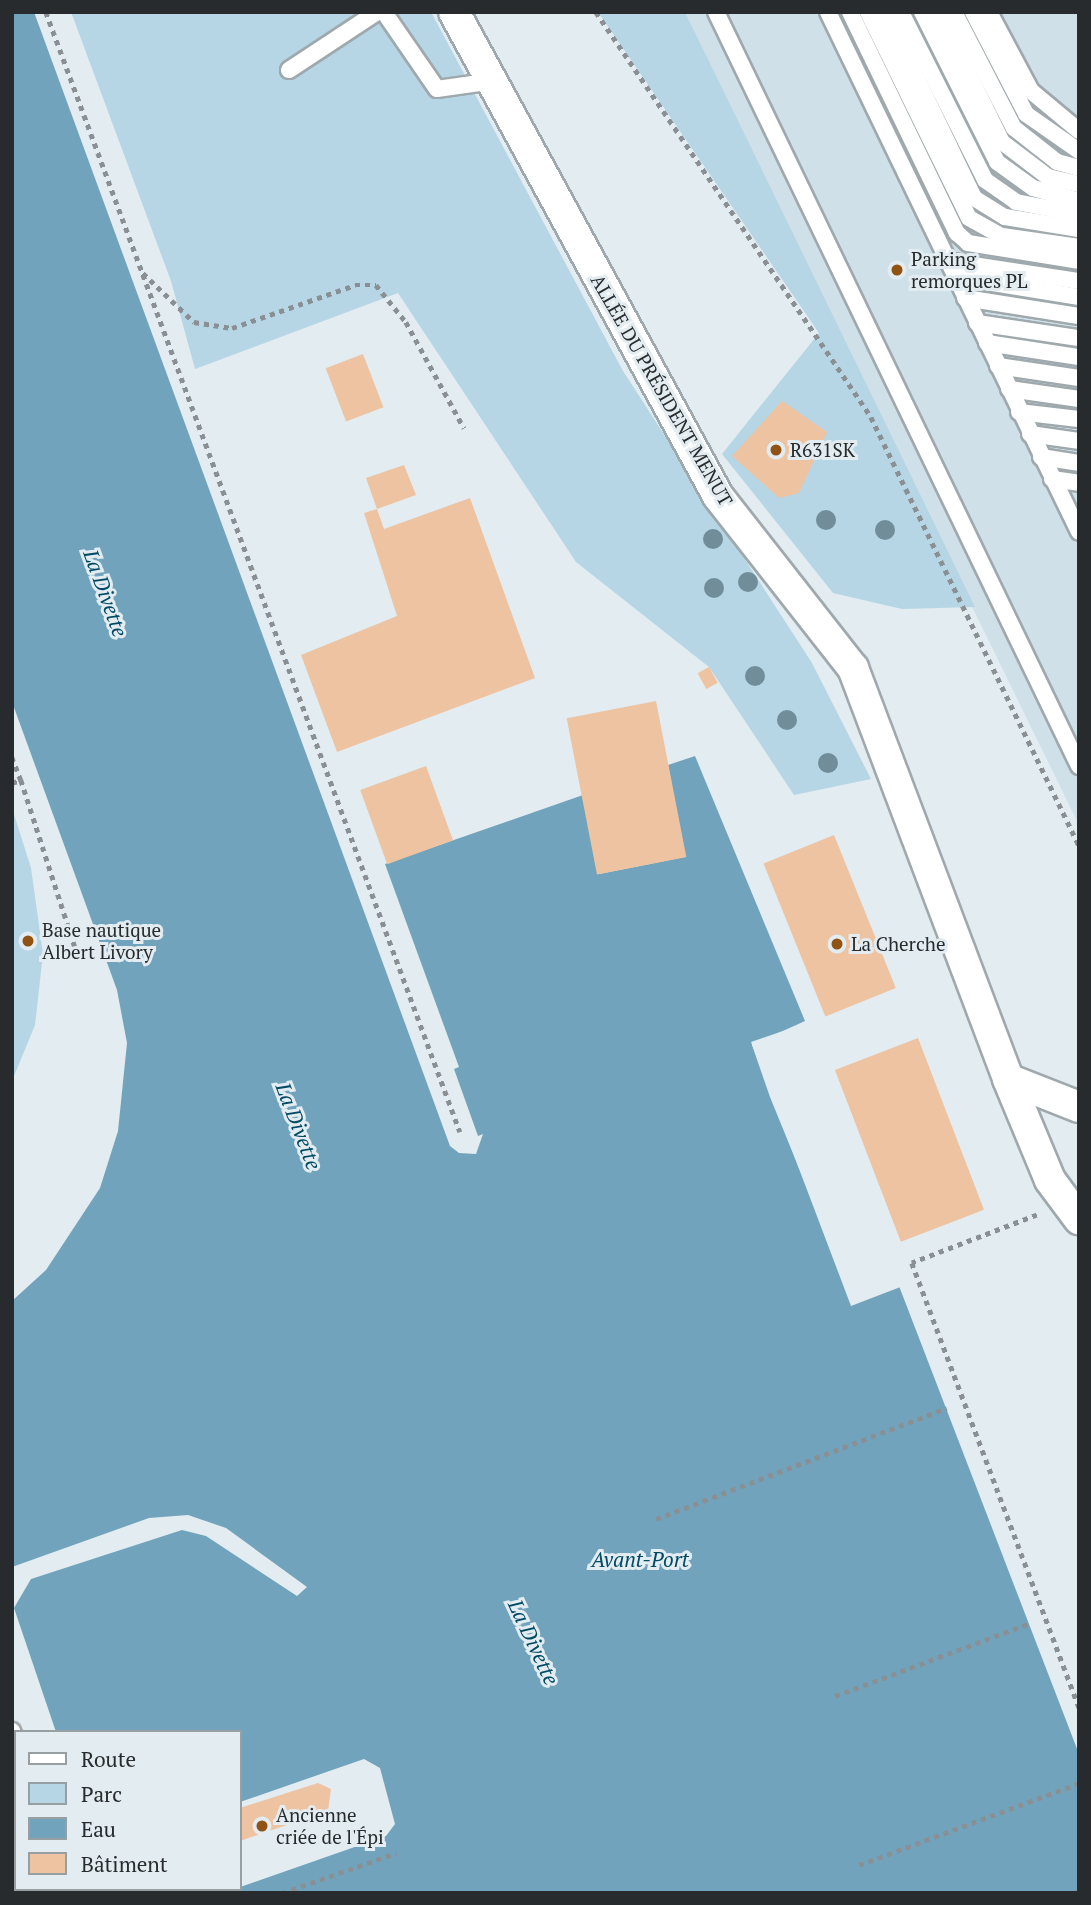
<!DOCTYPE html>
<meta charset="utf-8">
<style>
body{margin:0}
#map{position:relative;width:1091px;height:1905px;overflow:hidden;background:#e2ecf1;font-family:"PT Serif",serif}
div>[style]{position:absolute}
.built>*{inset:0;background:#cfe0e9}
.green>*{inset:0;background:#b6d6e6}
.water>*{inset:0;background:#71a4bc}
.pier>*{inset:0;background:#e2ecf1}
.building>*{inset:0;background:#edc3a2;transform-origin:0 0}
.path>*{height:4.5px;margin-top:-2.25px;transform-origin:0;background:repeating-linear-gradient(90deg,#898f93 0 5px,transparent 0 10px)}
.roads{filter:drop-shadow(2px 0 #9fa9ad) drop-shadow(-2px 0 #9fa9ad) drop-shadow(0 2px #9fa9ad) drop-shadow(0 -2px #9fa9ad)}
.lane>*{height:16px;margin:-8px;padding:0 8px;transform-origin:8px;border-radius:8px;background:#fff}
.street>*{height:30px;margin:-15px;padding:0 15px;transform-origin:15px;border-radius:15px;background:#fff}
.trees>*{width:20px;height:20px;margin:-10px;border-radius:50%;background:#708d99}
.dots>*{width:19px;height:19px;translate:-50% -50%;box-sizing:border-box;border:4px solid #e2ecf1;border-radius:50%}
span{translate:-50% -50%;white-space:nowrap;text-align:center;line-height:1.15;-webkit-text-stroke:6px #e2ecf1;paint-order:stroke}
.poi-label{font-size:19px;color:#282b2d}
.left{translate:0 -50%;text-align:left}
.street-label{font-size:19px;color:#282b2d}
.water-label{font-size:21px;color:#004a63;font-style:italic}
.frame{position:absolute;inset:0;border:14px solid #282b2d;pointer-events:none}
.legend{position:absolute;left:14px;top:1730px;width:228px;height:161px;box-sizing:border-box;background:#e2ecf1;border:2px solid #989fa3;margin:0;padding:9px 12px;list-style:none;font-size:21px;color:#282b2d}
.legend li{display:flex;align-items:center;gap:14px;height:35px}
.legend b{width:35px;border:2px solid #989fa3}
</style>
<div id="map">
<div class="built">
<div style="clip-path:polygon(685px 12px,1079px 12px,1079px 825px,881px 421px)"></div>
</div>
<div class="green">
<div style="clip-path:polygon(71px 12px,431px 12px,623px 371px,812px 663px,871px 779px,794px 795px,709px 667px,576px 562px,398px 293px,195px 369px,171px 281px)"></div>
<div style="clip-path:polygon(598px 12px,685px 12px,975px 607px,902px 609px,833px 593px,722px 454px,819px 333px)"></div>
<div style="clip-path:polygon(12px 808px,31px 868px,43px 954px,35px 1025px,12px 1081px)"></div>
</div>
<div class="water">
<div style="clip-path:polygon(12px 12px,34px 12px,450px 1146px,459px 1153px,476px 1154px,483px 1134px,478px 1136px,454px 1069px,459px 1067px,385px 864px,583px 795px,599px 874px,685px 857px,668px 765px,695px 756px,805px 1021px,752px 1045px,770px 1097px,854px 1303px,899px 1286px,1079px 1754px,1079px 1893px,223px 1893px,386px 1836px,395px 1824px,380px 1768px,364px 1759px,240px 1802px,240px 1732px,56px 1732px,14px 1608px,31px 1579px,182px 1530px,206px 1536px,297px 1596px,307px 1587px,226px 1528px,188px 1515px,149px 1518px,12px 1567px,12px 1301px,46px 1270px,100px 1188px,118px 1131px,127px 1043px,117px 990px,12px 702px)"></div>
</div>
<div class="pier">
<div style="clip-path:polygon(806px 1023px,756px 1047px,773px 1094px,856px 1299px,898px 1282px,903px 1286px,851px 1306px,751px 1042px)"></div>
</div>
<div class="building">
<div style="left:363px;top:354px;width:57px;height:40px;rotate:69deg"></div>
<div style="clip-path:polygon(782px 401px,827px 432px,799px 493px,779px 498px,732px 456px)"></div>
<div style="clip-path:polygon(404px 465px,416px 495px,377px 509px,384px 529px,470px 498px,535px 678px,337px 752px,301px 655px,397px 616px,364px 513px,377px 509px,366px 478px)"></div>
<div style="left:709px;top:667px;width:18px;height:13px;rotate:61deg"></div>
<div style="left:656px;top:701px;width:159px;height:91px;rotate:79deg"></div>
<div style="left:426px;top:766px;width:79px;height:70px;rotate:70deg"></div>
<div style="left:834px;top:835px;width:165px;height:76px;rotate:68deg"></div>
<div style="left:918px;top:1038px;width:184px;height:89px;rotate:69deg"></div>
<div style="clip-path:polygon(318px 1783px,331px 1789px,328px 1811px,240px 1841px,240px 1808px)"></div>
</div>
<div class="path">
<div style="left:46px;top:12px;width:1194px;rotate:69.71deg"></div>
<div style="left:596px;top:12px;width:490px;rotate:55.8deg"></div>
<div style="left:871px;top:417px;width:476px;rotate:64.1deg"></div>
<div style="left:143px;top:273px;width:71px;rotate:43.9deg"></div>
<div style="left:194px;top:322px;width:38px;rotate:9deg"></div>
<div style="left:232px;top:328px;width:130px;rotate:-19.3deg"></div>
<div style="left:355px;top:285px;width:21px"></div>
<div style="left:376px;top:285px;width:48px;rotate:51deg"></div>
<div style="left:406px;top:322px;width:121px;rotate:61.3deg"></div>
<div style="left:12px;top:757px;width:25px;rotate:69deg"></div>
<div style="left:12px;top:783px;width:9px;rotate:-18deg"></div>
<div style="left:21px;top:780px;width:176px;rotate:72.1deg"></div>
<div style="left:1037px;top:1215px;width:134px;rotate:159deg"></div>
<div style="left:912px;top:1263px;width:475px;rotate:69.4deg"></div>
<div style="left:656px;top:1519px;width:311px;rotate:-20.9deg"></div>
<div style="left:835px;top:1696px;width:208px;rotate:-20.5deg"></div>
<div style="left:859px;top:1865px;width:235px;rotate:-20.4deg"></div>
<div style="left:282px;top:1893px;width:121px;rotate:-19.3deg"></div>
</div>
<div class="roads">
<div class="lane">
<div style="left:384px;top:12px;width:93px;rotate:55.5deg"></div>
<div style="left:437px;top:89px;width:57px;rotate:-8.1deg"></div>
<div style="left:716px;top:12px;width:837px;rotate:64.29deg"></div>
<div style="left:828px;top:12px;width:577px;rotate:64.23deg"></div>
<div style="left:850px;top:12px;width:246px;rotate:64.2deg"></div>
<div style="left:957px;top:233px;width:15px;rotate:42deg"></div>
<div style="left:968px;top:243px;width:112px;rotate:9.2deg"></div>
<div style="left:868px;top:12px;width:229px;rotate:63.9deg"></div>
<div style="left:969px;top:218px;width:38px;rotate:29deg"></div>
<div style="left:1002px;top:236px;width:78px;rotate:8.1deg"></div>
<div style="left:885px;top:12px;width:206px;rotate:64.4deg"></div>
<div style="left:974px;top:198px;width:36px;rotate:32deg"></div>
<div style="left:1005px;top:217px;width:75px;rotate:9.2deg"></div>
<div style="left:901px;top:12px;width:188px;rotate:63.4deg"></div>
<div style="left:985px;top:180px;width:38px;rotate:35deg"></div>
<div style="left:1016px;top:202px;width:64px;rotate:10.8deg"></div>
<div style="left:922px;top:12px;width:168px;rotate:63.4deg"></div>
<div style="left:997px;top:162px;width:44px;rotate:35.8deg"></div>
<div style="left:1033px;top:188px;width:48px;rotate:15.8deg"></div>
<div style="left:938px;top:12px;width:145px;rotate:63.8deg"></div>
<div style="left:1002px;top:142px;width:58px;rotate:37.3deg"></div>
<div style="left:1048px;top:177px;width:32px;rotate:13deg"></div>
<div style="left:954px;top:12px;width:131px;rotate:62.7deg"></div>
<div style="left:1014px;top:128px;width:55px;rotate:38.3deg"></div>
<div style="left:1057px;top:162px;width:23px;rotate:15deg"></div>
<div style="left:973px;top:12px;width:115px;rotate:62.5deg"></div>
<div style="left:1026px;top:114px;width:65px;rotate:34.9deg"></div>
<div style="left:989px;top:12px;width:89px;rotate:62deg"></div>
<div style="left:1031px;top:91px;width:62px;rotate:39.8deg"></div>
<div style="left:289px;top:70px;width:105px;rotate:-33.4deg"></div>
<div style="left:947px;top:261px;width:134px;rotate:8.6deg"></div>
<div style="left:955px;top:277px;width:126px;rotate:9.2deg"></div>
<div style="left:965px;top:298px;width:115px;rotate:9deg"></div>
<div style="left:977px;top:323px;width:103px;rotate:8.4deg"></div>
<div style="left:987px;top:343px;width:93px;rotate:8.7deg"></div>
<div style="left:998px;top:366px;width:82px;rotate:8.4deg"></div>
<div style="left:1009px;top:389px;width:71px;rotate:8.1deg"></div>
<div style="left:1019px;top:412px;width:60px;rotate:6.7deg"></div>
<div style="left:1030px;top:434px;width:49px;rotate:8.1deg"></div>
<div style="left:1041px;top:457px;width:38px;rotate:9deg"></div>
<div style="left:1052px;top:479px;width:27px;rotate:8deg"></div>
<div style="left:12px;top:1731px;width:11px;rotate:68deg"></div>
<div style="left:70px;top:1889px;width:4px;rotate:76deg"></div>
</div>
<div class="street">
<div style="left:454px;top:12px;width:551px;rotate:61.39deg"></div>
<div style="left:718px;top:496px;width:219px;rotate:51.9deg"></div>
<div style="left:853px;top:668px;width:439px;rotate:69.3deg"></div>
<div style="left:1079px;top:1107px;width:76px;rotate:-158.5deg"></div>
<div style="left:1008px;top:1079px;width:109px;rotate:67.4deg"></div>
<div style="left:1050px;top:1180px;width:49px;rotate:53.4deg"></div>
</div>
</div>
<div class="trees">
<div style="left:826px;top:520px"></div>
<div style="left:885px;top:530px"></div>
<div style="left:713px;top:539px"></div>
<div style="left:748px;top:582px"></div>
<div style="left:714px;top:588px"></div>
<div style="left:755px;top:676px"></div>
<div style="left:787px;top:720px"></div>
<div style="left:828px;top:763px"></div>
</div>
<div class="dots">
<div style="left:897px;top:270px;background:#905314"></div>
<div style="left:776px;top:450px;background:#905314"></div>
<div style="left:28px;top:941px;background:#905314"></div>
<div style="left:837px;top:944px;background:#905314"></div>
<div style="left:262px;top:1826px;background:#905314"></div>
</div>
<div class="poi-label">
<span class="left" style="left:911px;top:270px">Parking<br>remorques PL</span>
<span class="left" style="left:790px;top:450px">R631SK</span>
<span class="left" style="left:42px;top:941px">Base nautique<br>Albert Livory</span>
<span class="left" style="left:851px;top:944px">La Cherche</span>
<span class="left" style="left:276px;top:1826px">Ancienne<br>criée de l'Épi</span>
</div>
<div class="street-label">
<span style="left:662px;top:390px;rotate:60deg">ALLÉE DU PRÉSIDENT MENUT</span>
</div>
<div class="water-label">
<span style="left:106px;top:593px;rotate:70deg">La Divette</span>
<span style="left:299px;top:1126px;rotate:69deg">La Divette</span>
<span style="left:640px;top:1559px">Avant-Port</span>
<span style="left:534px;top:1642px;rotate:65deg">La Divette</span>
</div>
<div class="frame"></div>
<ul class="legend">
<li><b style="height:9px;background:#fff"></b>Route</li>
<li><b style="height:19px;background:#b6d6e6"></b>Parc</li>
<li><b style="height:19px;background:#71a4bc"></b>Eau</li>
<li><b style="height:19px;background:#edc3a2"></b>Bâtiment</li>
</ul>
</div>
